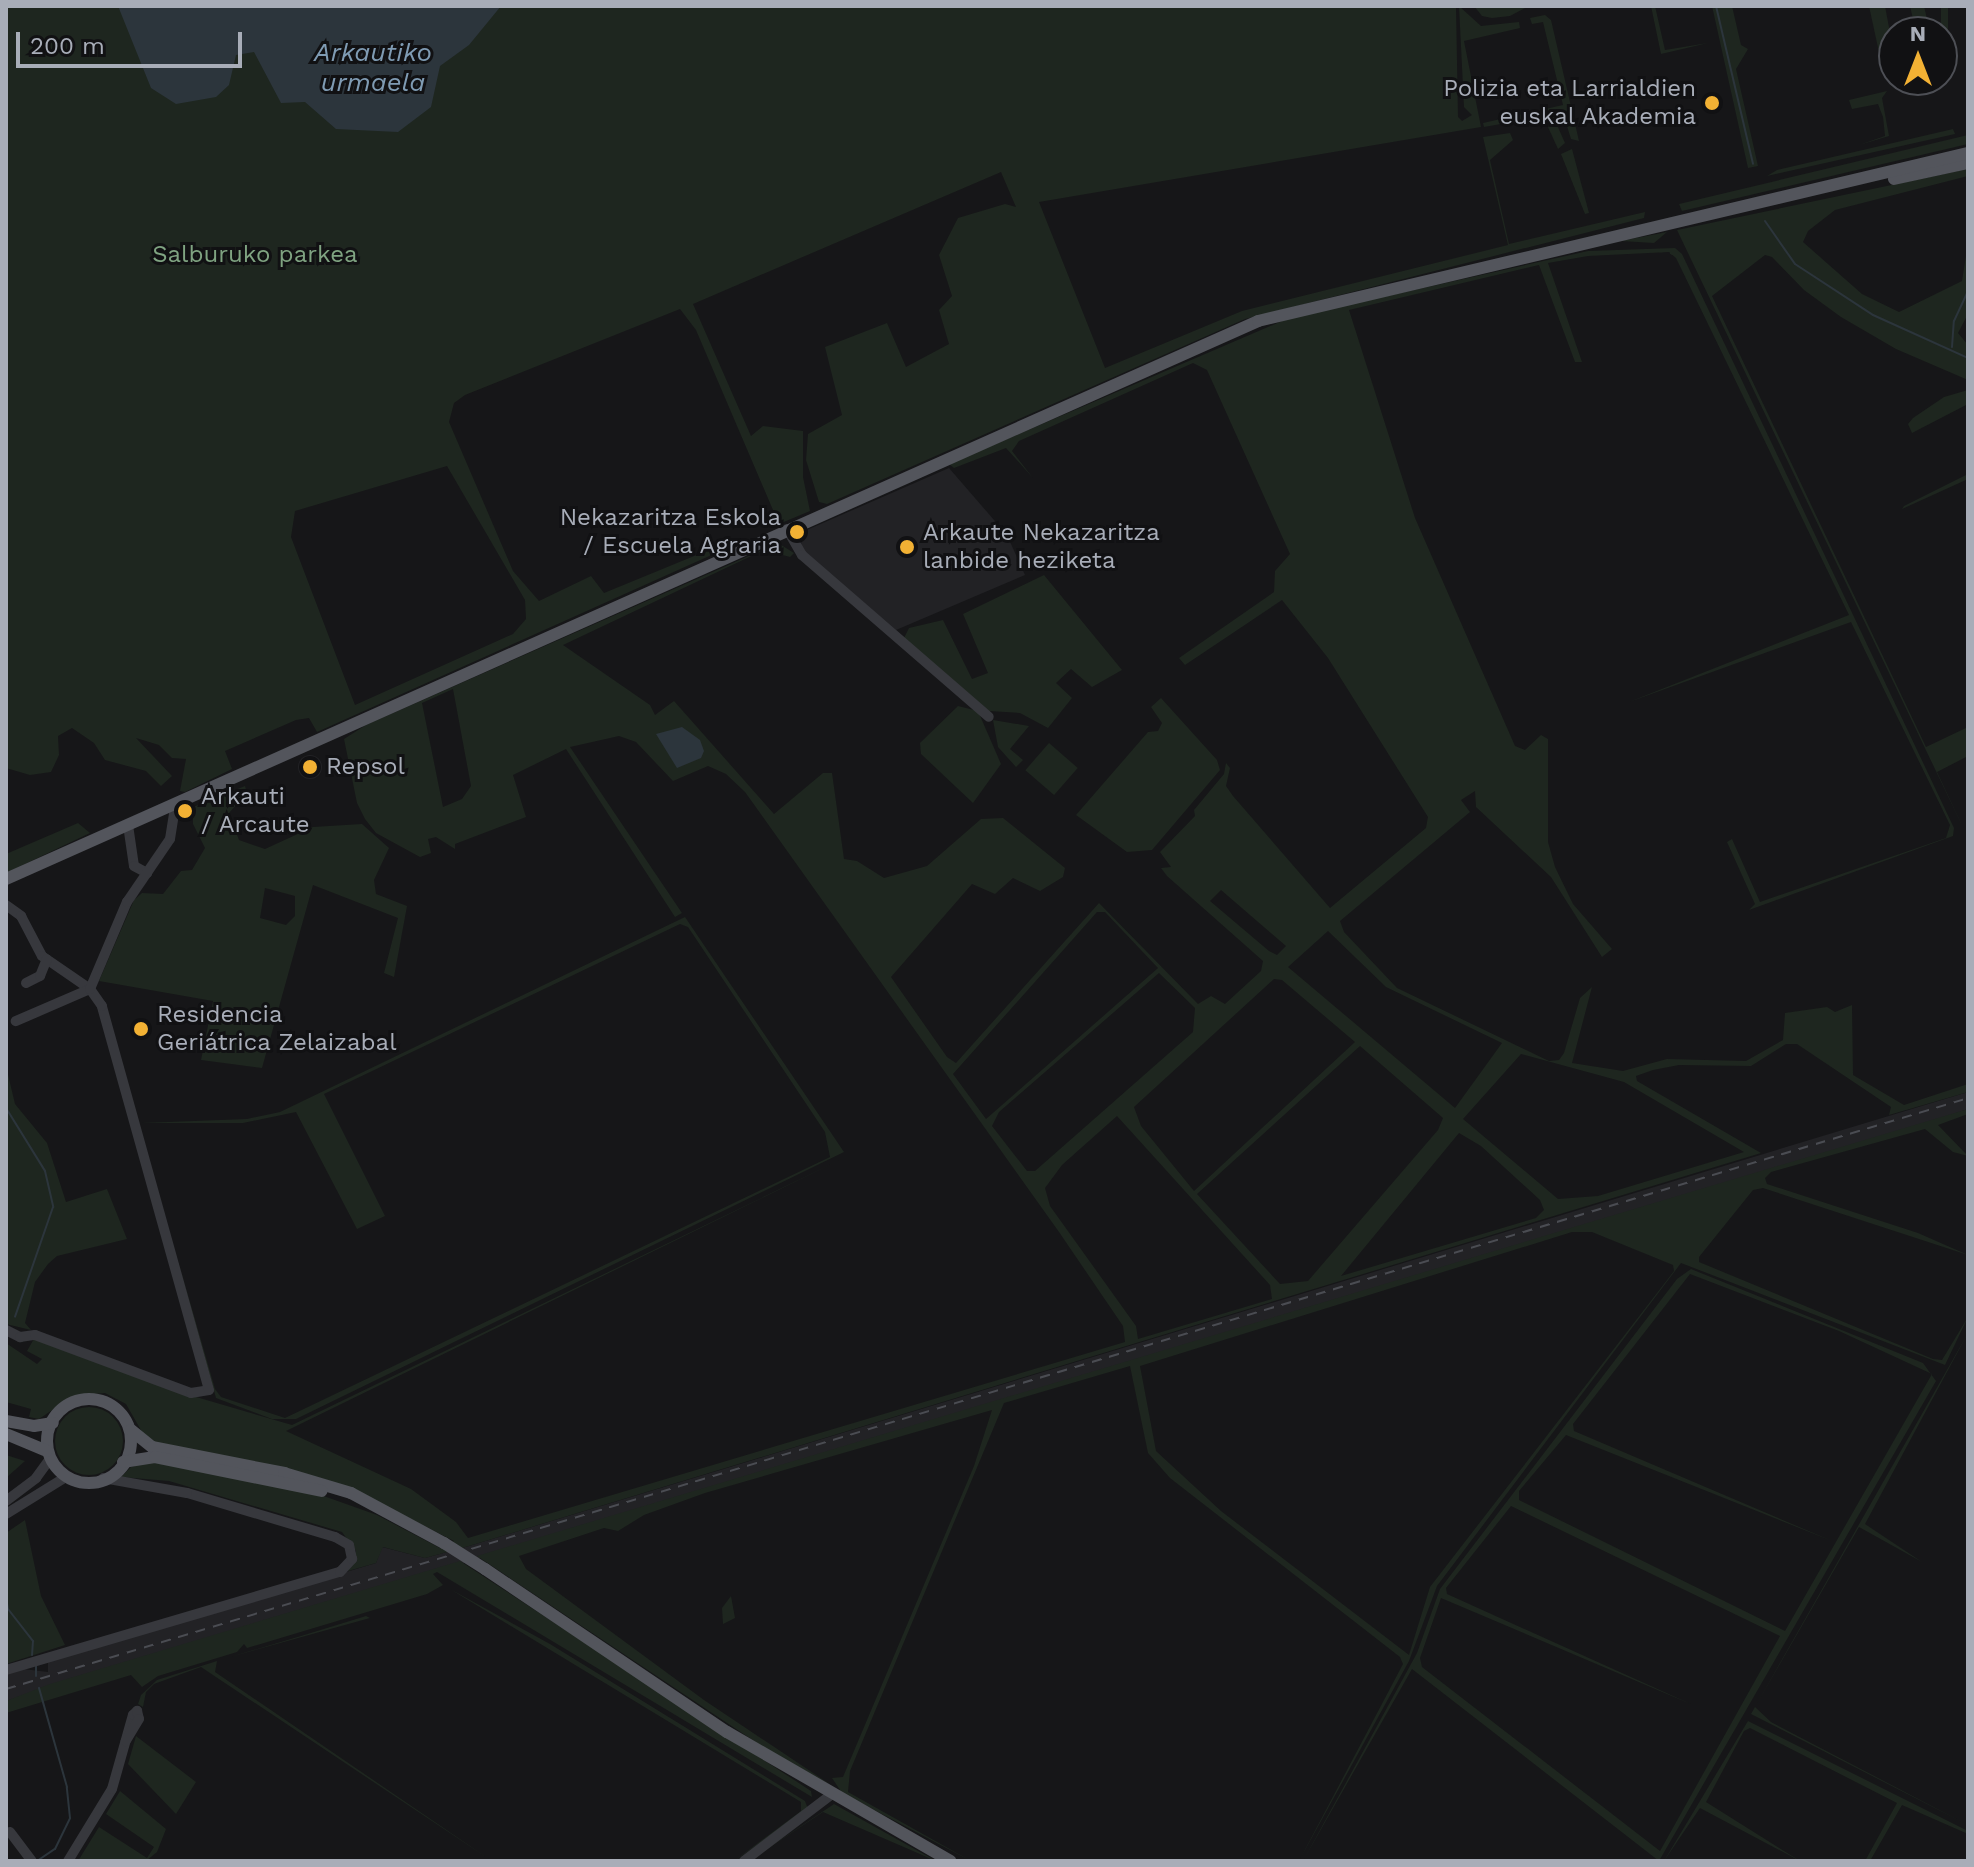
<!DOCTYPE html>
<meta charset="utf-8">
<style>
body{margin:0}
#map{position:relative;width:1974px;height:1867px;overflow:hidden;background:#161618;font-family:"Work Sans",sans-serif}
div>[style]{position:absolute}
.built>*{inset:0;background:#222225}
.round{border-radius:50%}
.green>*{inset:0;background:#1e261f;transform-origin:0 0}
.water>*{inset:0;background:#2c353c}
.stream>*{height:2px;margin:-1px;padding:0 1px;transform-origin:1px;border-radius:1px;background:#2c353c}
.minor>*{height:10px;margin:-5px;padding:0 5px;transform-origin:5px;border-radius:5px;background:#37383d}
.major>*{height:12px;margin:-6px;padding:0 6px;transform-origin:6px;border-radius:6px;background:#53555c}
.major>.ring{margin:-6px;padding:0;box-sizing:content-box;background:none;border:12px solid #53555c;border-radius:50%}
.rail>*{height:2px;margin-top:-1px;transform-origin:0;background:repeating-linear-gradient(90deg,#4a4c52 0 10px,transparent 0 18px)}
.major-bridge>*{height:12px;margin:-6px;padding:0 6px;transform-origin:6px;border-radius:6px;background:#53555c}
.dots>*{width:22px;height:22px;translate:-50% -50%;box-sizing:border-box;border:4px solid #111113;border-radius:50%}
span{translate:-50% -50%;white-space:nowrap;text-align:center;line-height:1.15;-webkit-text-stroke:6px #111113;paint-order:stroke}
.poi-label{font-size:24px;color:#a8adb8}
.right{translate:-100% -50%;text-align:right}
.left{translate:0 -50%;text-align:left}
.park-label{font-size:24px;color:#7fa381}
.water-label{font-size:26px;color:#7f9bb3;font-style:italic}
.frame{position:absolute;inset:0;border:8px solid #a8adb8;pointer-events:none}
.north{position:absolute;left:1878px;top:16px;width:80px;height:80px;box-sizing:border-box;background:#111113;border:2px solid #4d4f55;border-radius:50%;rotate:0deg;font-size:22px;font-weight:700;line-height:32px;text-align:center;color:#a8adb8}
.north::after{content:'';display:block;margin:auto;width:28px;height:36px;background:#f2b134;clip-path:polygon(50% 0,100% 100%,50% 72%,0 100%)}
.scale{position:absolute;left:16px;top:32px;width:226px;height:36px;box-sizing:border-box;border:4px solid #a8adb8;border-top:0;padding-left:10px;font-size:24px;line-height:28px;white-space:nowrap;color:#a8adb8;-webkit-text-stroke:6px #111113;paint-order:stroke}
</style>
<div id="map">
<div class="built">
<div style="clip-path:polygon(949px 468px,1007px 535px,1025px 575px,896px 630px,802px 550px,800px 533px)"></div>
<div class="round" style="left:298px;top:755px;width:24px;height:24px"></div>
<div style="clip-path:polygon(1968px 1092px,1968px 1109px,1948px 1116px,6px 1701px,6px 1674px,23px 1669px,48px 1672px,48px 1662px,376px 1563px,382px 1547px,425px 1558px,469px 1546px)"></div>
</div>
<div class="green">
<div style="clip-path:polygon(evenodd,6px 6px,1456px 6px,1458px 117px,1462px 121px,1472px 115px,1464px 107px,1459px 6px,1481px 26px,1519px 22px,1520px 28px,1464px 41px,1481px 127px,1039px 202px,1105px 368px,1242px 311px,1508px 245px,1483px 137px,1510px 133px,1513px 140px,1490px 160px,1509px 244px,1645px 212px,1644px 218px,1245px 319px,827px 504px,819px 502px,806px 460px,808px 434px,842px 415px,825px 347px,887px 323px,906px 367px,949px 344px,939px 310px,952px 296px,939px 255px,958px 218px,1005px 204px,1016px 207px,1001px 172px,693px 304px,751px 436px,763px 426px,803px 431px,803px 477px,810px 511px,779px 524px,696px 330px,680px 309px,465px 395px,454px 403px,449px 422px,513px 571px,539px 601px,591px 576px,604px 593px,699px 554px,712px 543px,716px 553px,317px 732px,309px 718px,296px 720px,225px 751px,232px 769px,185px 792px,180px 791px,186px 759px,172px 758px,159px 745px,136px 738px,172px 776px,161px 786px,146px 771px,105px 760px,94px 743px,72px 728px,58px 736px,59px 755px,51px 772px,30px 775px,6px 768px,6px 6px,447px 466px,525px 600px,526px 619px,513px 634px,355px 705px,291px 537px,295px 511px,447px 466px)"></div>
<div style="clip-path:polygon(1474px 6px,1529px 6px,1510px 16px,1492px 18px,1482px 16px)"></div>
<div style="clip-path:polygon(1651px 6px,1655px 6px,1665px 50px,1708px 43px,1661px 54px)"></div>
<div style="clip-path:polygon(1712px 6px,1732px 6px,1741px 45px,1748px 49px,1736px 69px,1758px 166px,1748px 168px)"></div>
<div style="clip-path:polygon(1869px 6px,1885px 6px,1894px 54px,1880px 57px)"></div>
<div style="clip-path:polygon(1910px 6px,1924px 6px,1930px 32px,1916px 32px)"></div>
<div style="left:1941px;top:6px;width:7px;height:59px"></div>
<div style="clip-path:polygon(1545px 15px,1551px 20px,1579px 141px,1571px 139px,1566px 123px,1548px 122px,1545px 116px,1484px 127px,1483px 123px,1563px 105px,1543px 22px,1532px 24px,1530px 18px)"></div>
<div style="clip-path:polygon(1887px 91px,1882px 98px,1889px 136px,1859px 145px,1885px 136px,1883px 117px,1878px 104px,1852px 109px,1849px 100px)"></div>
<div style="clip-path:polygon(1557px 125px,1565px 143px,1558px 149px,1548px 127px)"></div>
<div style="clip-path:polygon(1953px 129px,1955px 134px,1767px 176px,1777px 170px)"></div>
<div style="clip-path:polygon(1968px 135px,1968px 144px,1682px 211px,1679px 204px)"></div>
<div style="clip-path:polygon(1572px 149px,1589px 213px,1585px 214px,1561px 154px)"></div>
<div style="clip-path:polygon(1968px 169px,1968px 176px,1835px 210px,1808px 231px,1803px 242px,1862px 294px,1899px 312px,1962px 281px,1968px 243px,1968px 314px,1958px 333px,1968px 345px,1968px 380px,1896px 349px,1841px 317px,1804px 290px,1772px 257px,1765px 255px,1712px 296px,1926px 747px,1968px 727px,1968px 756px,1937px 772px,1968px 838px,1677px 230px)"></div>
<div style="clip-path:polygon(1667px 232px,1654px 243px,1621px 241px)"></div>
<div style="clip-path:polygon(evenodd,1675px 248px,1682px 254px,1954px 828px,1953px 836px,1749px 910px,1755px 904px,1727px 842px,1732px 839px,1760px 902px,1946px 838px,1950px 825px,1851px 622px,1629px 702px,1849px 615px,1676px 258px,1669px 252px,1588px 256px,1548px 263px,1582px 362px,1575px 362px,1539px 265px,1349px 310px,1415px 518px,1515px 746px,1525px 750px,1541px 735px,1548px 739px,1548px 842px,1555px 867px,1573px 904px,1612px 949px,1602px 957px,1551px 877px,1476px 807px,1475px 791px,1461px 800px,1470px 812px,1340px 921px,1344px 932px,1397px 988px,1549px 1061px,1559px 1060px,1564px 1053px,1580px 998px,1592px 987px,1572px 1063px,1623px 1071px,1667px 1059px,1746px 1061px,1783px 1040px,1785px 1013px,1827px 1007px,1835px 1012px,1852px 1005px,1853px 1075px,1904px 1105px,1968px 1084px,1968px 1092px,1889px 1115px,1891px 1107px,1797px 1044px,1786px 1044px,1751px 1066px,1679px 1065px,1653px 1070px,1636px 1076px,1637px 1081px,1761px 1153px,469px 1546px,425px 1558px,383px 1547px,376px 1563px,348px 1571px,356px 1551px,342px 1532px,169px 1481px,121px 1477px,131px 1467px,153px 1461px,318px 1494px,377px 1515px,440px 1548px,454px 1541px,366px 1496px,155px 1442px,142px 1432px,126px 1404px,105px 1393px,73px 1396px,39px 1419px,29px 1417px,31px 1409px,6px 1402px,6px 1343px,37px 1364px,42px 1359px,27px 1351px,35px 1337px,186px 1394px,292px 1425px,848px 1156px,286px 1431px,411px 1489px,456px 1522px,468px 1538px,1125px 1342px,1123px 1326px,1059px 1232px,745px 792px,726px 774px,708px 766px,673px 781px,636px 742px,619px 736px,570px 747px,682px 913px,675px 917px,566px 749px,513px 775px,526px 817px,455px 844px,455px 849px,436px 837px,428px 839px,431px 853px,420px 857px,376px 833px,365px 819px,357px 803px,344px 739px,366px 725px,778px 543px,794px 553px,790px 557px,764px 550px,563px 645px,650px 705px,655px 715px,674px 701px,774px 814px,823px 773px,832px 773px,844px 859px,857px 861px,884px 878px,927px 866px,981px 819px,1003px 818px,1065px 868px,1063px 877px,1040px 891px,1013px 878px,995px 894px,972px 884px,891px 977px,947px 1057px,956px 1063px,1099px 903px,1198px 1004px,1211px 996px,1225px 1004px,1261px 971px,1263px 961px,1167px 876px,1161px 868px,1171px 867px,1160px 852px,1195px 816px,1194px 810px,1224px 774px,1226px 763px,1230px 768px,1226px 786px,1233px 796px,1330px 908px,1426px 828px,1428px 817px,1328px 658px,1282px 600px,1185px 665px,1179px 658px,1274px 592px,1275px 571px,1290px 554px,1207px 370px,1193px 363px,1019px 441px,1012px 451px,1033px 478px,1006px 448px,954px 468px,949px 464px,1289px 318px,1588px 251px,1675px 248px,453px 689px,471px 786px,462px 799px,443px 807px,422px 703px,453px 689px,1675px 248px,1221px 890px,1286px 946px,1277px 955px,1269px 951px,1210px 901px,1221px 890px,1675px 248px,1097px 912px,1105px 912px,1158px 968px,986px 1119px,953px 1074px,1097px 912px,1675px 248px,1328px 931px,1386px 987px,1502px 1043px,1455px 1108px,1288px 967px,1328px 931px,1675px 248px,1159px 973px,1195px 1008px,1193px 1032px,1035px 1171px,1027px 1171px,992px 1126px,999px 1112px,1159px 973px,1675px 248px,1274px 979px,1282px 980px,1355px 1042px,1194px 1191px,1141px 1126px,1134px 1107px,1274px 979px,1675px 248px,1360px 1046px,1443px 1118px,1438px 1130px,1308px 1281px,1280px 1284px,1197px 1194px,1360px 1046px,1675px 248px,1521px 1054px,1624px 1082px,1744px 1152px,1598px 1196px,1558px 1199px,1463px 1119px,1521px 1054px,1675px 248px,1117px 1116px,1270px 1285px,1272px 1299px,1138px 1339px,1136px 1326px,1050px 1206px,1045px 1188px,1062px 1165px,1117px 1116px,1675px 248px,1459px 1133px,1481px 1146px,1540px 1200px,1544px 1210px,1536px 1218px,1341px 1276px,1459px 1133px)"></div>
<div style="clip-path:polygon(1968px 390px,1968px 404px,1912px 433px,1908px 424px,1913px 418px,1944px 397px)"></div>
<div style="clip-path:polygon(1968px 474px,1968px 479px,1902px 509px,1904px 506px)"></div>
<div style="clip-path:polygon(1044px 575px,1122px 670px,1092px 687px,1071px 669px,1056px 683px,1072px 698px,1048px 728px,1020px 713px,989px 711px,904px 638px,909px 628px,943px 620px,972px 679px,988px 673px,963px 614px)"></div>
<div style="clip-path:polygon(1161px 698px,1217px 760px,1220px 770px,1152px 850px,1127px 852px,1076px 815px,1148px 732px,1158px 731px,1162px 723px,1151px 707px)"></div>
<div style="clip-path:polygon(958px 706px,978px 711px,1001px 764px,973px 803px,921px 754px,920px 743px)"></div>
<div style="clip-path:polygon(993px 720px,1029px 726px,1010px 749px,1023px 760px,1016px 767px,998px 747px)"></div>
<div style="left:1049px;top:743px;width:38px;height:36px;rotate:41deg"></div>
<div style="clip-path:polygon(evenodd,245px 786px,247px 793px,229px 813px,239px 840px,265px 849px,313px 827px,362px 824px,389px 848px,374px 880px,376px 894px,407px 906px,394px 977px,384px 973px,398px 918px,313px 885px,262px 1068px,201px 1060px,213px 1001px,99px 981px,134px 900px,142px 893px,163px 894px,181px 871px,192px 870px,205px 848px,193px 824px,193px 807px,245px 786px,265px 888px,295px 896px,295px 916px,286px 925px,260px 918px,265px 888px)"></div>
<div style="clip-path:polygon(78px 823px,90px 833px,6px 873px,6px 854px)"></div>
<div style="clip-path:polygon(685px 917px,844px 1152px,296px 1419px,272px 1419px,216px 1398px,177px 1257px,215px 1389px,221px 1397px,285px 1418px,830px 1157px,825px 1132px,688px 927px,680px 924px,324px 1094px,385px 1216px,357px 1229px,296px 1112px,243px 1123px,141px 1123px,247px 1119px,280px 1112px)"></div>
<div style="clip-path:polygon(6px 1066px,15px 1104px,47px 1143px,66px 1202px,107px 1189px,127px 1239px,57px 1256px,48px 1264px,35px 1282px,25px 1323px,31px 1330px,6px 1324px)"></div>
<div style="clip-path:polygon(evenodd,1968px 1109px,1968px 1114px,1938px 1125px,1968px 1156px,1953px 1152px,1925px 1129px,1771px 1172px,1765px 1178px,1767px 1184px,1918px 1233px,1968px 1255px,1763px 1188px,1753px 1190px,1699px 1257px,1699px 1262px,1933px 1359px,1942px 1360px,1968px 1317px,1945px 1365px,1681px 1263px,1437px 1586px,1409px 1661px,1299px 1861px,1403px 1664px,1400px 1657px,1170px 1478px,1148px 1453px,1130px 1366px,1004px 1403px,850px 1771px,848px 1792px,971px 1861px,842px 1793px,832px 1778px,843px 1777px,974px 1466px,992px 1410px,705px 1493px,644px 1515px,618px 1531px,604px 1528px,519px 1556px,526px 1569px,704px 1700px,831px 1785px,760px 1745px,477px 1556px,1968px 1109px,1572px 1232px,1592px 1232px,1673px 1265px,1674px 1271px,1430px 1587px,1409px 1655px,1221px 1511px,1156px 1451px,1140px 1366px,1572px 1232px)"></div>
<div style="clip-path:polygon(evenodd,1691px 1269px,1923px 1363px,1936px 1381px,1659px 1861px,1412px 1669px,1303px 1861px,1417px 1653px,1440px 1589px,1677px 1279px,1691px 1269px,1690px 1274px,1839px 1331px,1932px 1374px,1785px 1631px,1519px 1500px,1519px 1491px,1566px 1435px,1832px 1541px,1574px 1431px,1573px 1424px,1690px 1274px,1691px 1269px,1511px 1506px,1780px 1636px,1660px 1851px,1422px 1667px,1420px 1658px,1441px 1598px,1693px 1705px,1447px 1594px,1446px 1588px,1511px 1506px)"></div>
<div style="clip-path:polygon(1968px 1333px,1865px 1524px,1922px 1562px,1859px 1527px,1755px 1707px,1771px 1722px,1968px 1825px,1751px 1714px)"></div>
<div class="round" style="left:55px;top:1407px;width:68px;height:68px"></div>
<div style="clip-path:polygon(6px 1455px,25px 1461px,6px 1478px)"></div>
<div style="clip-path:polygon(25px 1520px,41px 1596px,65px 1645px,6px 1664px,6px 1533px)"></div>
<div style="clip-path:polygon(460px 1561px,811px 1791px,812px 1797px,437px 1572px,433px 1574px,443px 1585px,427px 1594px,247px 1648px,244px 1644px,237px 1652px,158px 1676px,142px 1687px,131px 1675px,6px 1713px,6px 1701px,50px 1684px)"></div>
<div style="clip-path:polygon(450px 1589px,550px 1644px,805px 1801px,808px 1809px,734px 1861px,801px 1811px,801px 1802px)"></div>
<div style="clip-path:polygon(731px 1596px,735px 1618px,723px 1624px,722px 1608px)"></div>
<div style="clip-path:polygon(366px 1616px,370px 1618px,230px 1657px,301px 1636px)"></div>
<div style="clip-path:polygon(217px 1661px,215px 1672px,492px 1861px,201px 1667px,154px 1684px,146px 1692px,143px 1707px,138px 1704px,141px 1695px,157px 1680px)"></div>
<div style="clip-path:polygon(1748px 1721px,1968px 1831px,1968px 1834px,1902px 1805px,1870px 1861px,1865px 1861px,1897px 1803px,1750px 1728px,1744px 1731px,1706px 1802px,1800px 1861px,1700px 1808px,1664px 1861px)"></div>
<div style="clip-path:polygon(136px 1736px,196px 1782px,176px 1814px,128px 1764px)"></div>
<div style="clip-path:polygon(120px 1791px,166px 1829px,157px 1852px,146px 1861px,78px 1861px,99px 1827px,147px 1858px,154px 1847px,106px 1814px)"></div>
<div style="clip-path:polygon(834px 1804px,936px 1861px,823px 1812px,749px 1861px)"></div>
</div>
<div class="water">
<div style="clip-path:polygon(118px 6px,501px 6px,469px 45px,440px 66px,431px 107px,398px 132px,336px 129px,305px 102px,281px 103px,254px 52px,236px 55px,229px 85px,216px 97px,176px 104px,151px 88px)"></div>
<div style="clip-path:polygon(682px 727px,700px 740px,704px 751px,701px 758px,677px 768px,656px 734px)"></div>
</div>
<div class="stream">
<div style="left:1716px;top:6px;width:162px;rotate:76.8deg"></div>
<div style="left:1765px;top:221px;width:52px;rotate:55.1deg"></div>
<div style="left:1795px;top:264px;width:93px;rotate:33.2deg"></div>
<div style="left:1873px;top:315px;width:104px;rotate:24.4deg"></div>
<div style="left:1952px;top:347px;width:26px;rotate:-86deg"></div>
<div style="left:1954px;top:321px;width:33px;rotate:-65deg"></div>
<div style="left:6px;top:1108px;width:74px;rotate:58.2deg"></div>
<div style="left:45px;top:1171px;width:37px;rotate:77deg"></div>
<div style="left:53px;top:1207px;width:116px;rotate:109.1deg"></div>
<div style="left:6px;top:1597px;width:12px;rotate:81deg"></div>
<div style="left:8px;top:1609px;width:41px;rotate:52deg"></div>
<div style="left:33px;top:1641px;width:14px;rotate:94deg"></div>
<div style="left:36px;top:1666px;width:10px;rotate:90deg"></div>
<div style="left:37px;top:1861px;width:22px;rotate:-34deg"></div>
<div style="left:55px;top:1849px;width:34px;rotate:-64deg"></div>
<div style="left:70px;top:1818px;width:31px;rotate:-96deg"></div>
<div style="left:67px;top:1787px;width:103px;rotate:-105.8deg"></div>
</div>
<div class="minor">
<div style="left:787px;top:529px;width:30px;rotate:60deg"></div>
<div style="left:802px;top:555px;width:247px;rotate:40.9deg"></div>
<div style="left:128px;top:825px;width:41px;rotate:81.7deg"></div>
<div style="left:134px;top:866px;width:15px;rotate:28deg"></div>
<div style="left:6px;top:905px;width:19px;rotate:36deg"></div>
<div style="left:21px;top:916px;width:45px;rotate:62.3deg"></div>
<div style="left:42px;top:956px;width:58px;rotate:34.5deg"></div>
<div style="left:90px;top:989px;width:81px;rotate:156.6deg"></div>
<div style="left:26px;top:983px;width:16px;rotate:-27deg"></div>
<div style="left:40px;top:976px;width:18px;rotate:-68deg"></div>
<div style="left:6px;top:1330px;width:16px;rotate:27deg"></div>
<div style="left:20px;top:1337px;width:15px;rotate:-8deg"></div>
<div style="left:35px;top:1335px;width:166px;rotate:20.4deg"></div>
<div style="left:191px;top:1393px;width:18px;rotate:-9deg"></div>
<div style="left:209px;top:1390px;width:399px;rotate:-105.6deg"></div>
<div style="left:102px;top:1006px;width:21px;rotate:-125deg"></div>
<div style="left:90px;top:989px;width:95px;rotate:-67deg"></div>
<div style="left:127px;top:902px;width:76px;rotate:-55.7deg"></div>
<div style="left:170px;top:839px;width:36px;rotate:-81deg"></div>
<div style="left:6px;top:1501px;width:38px;rotate:-37deg"></div>
<div style="left:36px;top:1478px;width:22px;rotate:-54deg"></div>
<div style="left:6px;top:1514px;width:68px;rotate:-31.8deg"></div>
<div style="left:6px;top:1670px;width:348px;rotate:-16.4deg"></div>
<div style="left:340px;top:1572px;width:18px;rotate:-47deg"></div>
<div style="left:352px;top:1559px;width:14px;rotate:-102deg"></div>
<div style="left:349px;top:1545px;width:16px;rotate:-150deg"></div>
<div style="left:335px;top:1537px;width:154px;rotate:-163.4deg"></div>
<div style="left:187px;top:1493px;width:85px;rotate:-169.9deg"></div>
<div style="left:10px;top:1832px;width:36px;rotate:53deg"></div>
<div style="left:68px;top:1861px;width:84px;rotate:-58.6deg"></div>
<div style="left:112px;top:1789px;width:77px;rotate:-74.2deg"></div>
<div style="left:133px;top:1715px;width:6px;rotate:-45deg"></div>
<div style="left:137px;top:1711px;width:8px;rotate:76deg"></div>
<div style="left:139px;top:1719px;width:26px;rotate:121deg"></div>
<div style="left:744px;top:1861px;width:109px;rotate:-37.2deg"></div>
</div>
<div class="major">
<div style="left:1894px;top:179px;width:76px;rotate:-12.2deg"></div>
<div style="left:6px;top:879px;width:1371px;rotate:-24.02deg"></div>
<div style="left:1258px;top:321px;width:730px;rotate:-13.31deg"></div>
<div class="ring" style="left:47px;top:1399px;width:72px;height:72px"></div>
<div style="left:6px;top:1421px;width:28px;rotate:10deg"></div>
<div style="left:34px;top:1426px;width:19px;rotate:-9deg"></div>
<div style="left:131px;top:1430px;width:27px;rotate:39deg"></div>
<div style="left:152px;top:1447px;width:135px;rotate:11.1deg"></div>
<div style="left:284px;top:1473px;width:70px;rotate:16.6deg"></div>
<div style="left:351px;top:1493px;width:106px;rotate:28.3deg"></div>
<div style="left:6px;top:1434px;width:44px;rotate:22.5deg"></div>
<div style="left:123px;top:1462px;width:32px;rotate:-9deg"></div>
<div style="left:155px;top:1457px;width:170px;rotate:11.5deg"></div>
<div style="left:485px;top:1569px;width:292px;rotate:34deg"></div>
<div style="left:727px;top:1732px;width:258px;rotate:30deg"></div>
</div>
<div class="rail">
<div style="left:6px;top:1689px;width:2049px;rotate:-16.76deg"></div>
</div>
<div class="major-bridge">
<div style="left:444px;top:1543px;width:49px;rotate:32.4deg"></div>
</div>
<div class="dots">
<div style="left:1712px;top:103px;background:#f2b134"></div>
<div style="left:797px;top:532px;background:#f2b134"></div>
<div style="left:907px;top:547px;background:#f2b134"></div>
<div style="left:310px;top:767px;background:#f2b134"></div>
<div style="left:185px;top:811px;background:#f2b134"></div>
<div style="left:141px;top:1029px;background:#f2b134"></div>
</div>
<div class="poi-label">
<span class="right" style="left:1696px;top:103px">Polizia eta Larrialdien<br>euskal Akademia</span>
<span class="right" style="left:781px;top:532px">Nekazaritza Eskola<br>/ Escuela Agraria</span>
<span class="left" style="left:923px;top:547px">Arkaute Nekazaritza<br>lanbide heziketa</span>
<span class="left" style="left:326px;top:767px">Repsol</span>
<span class="left" style="left:201px;top:811px">Arkauti<br>/ Arcaute</span>
<span class="left" style="left:157px;top:1029px">Residencia<br>Geriátrica Zelaizabal</span>
</div>
<div class="park-label">
<span style="left:255px;top:255px">Salburuko parkea</span>
</div>
<div class="water-label">
<span style="left:373px;top:68px">Arkautiko<br>urmaela</span>
</div>
<div class="frame"></div>
<div class="north">N</div>
<div class="scale">200 m</div>
</div>
